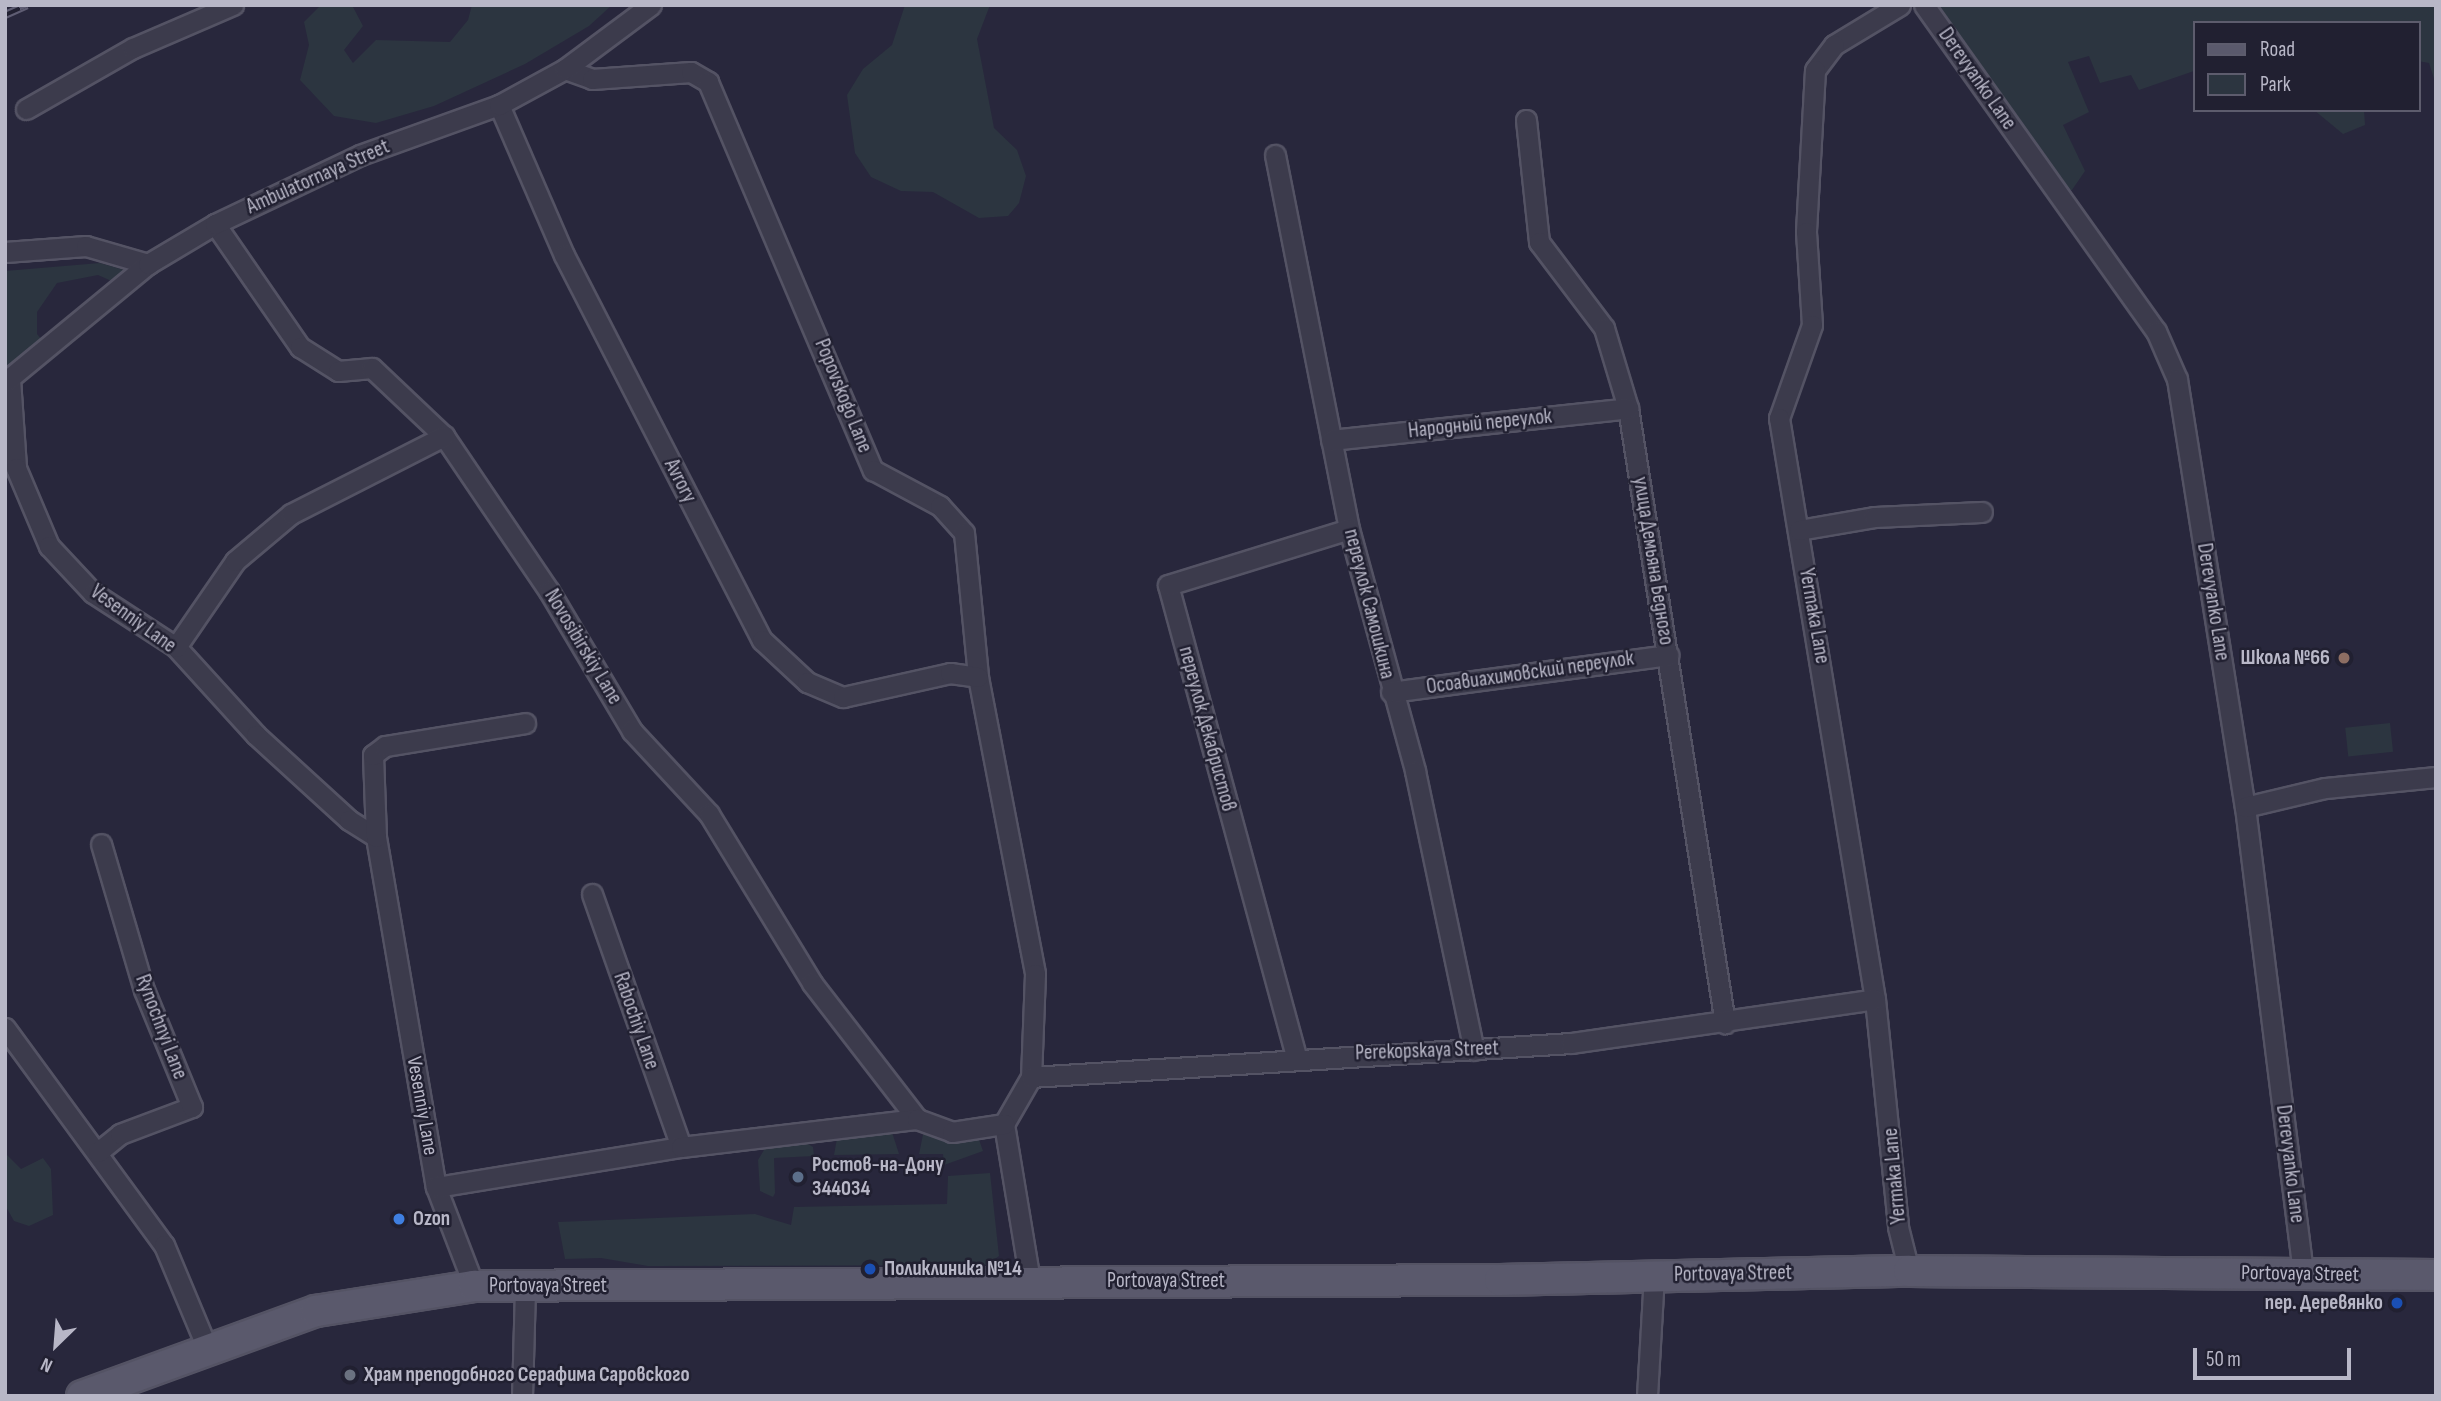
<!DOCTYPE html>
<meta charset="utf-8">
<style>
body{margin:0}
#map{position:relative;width:2441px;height:1401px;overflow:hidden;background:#28273c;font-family:"Sofia Sans Condensed",sans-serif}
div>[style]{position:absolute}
.green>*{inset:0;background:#2c3540;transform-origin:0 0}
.roads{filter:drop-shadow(2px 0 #545364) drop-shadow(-2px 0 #545364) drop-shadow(0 2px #545364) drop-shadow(0 -2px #545364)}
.street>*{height:19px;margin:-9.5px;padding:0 9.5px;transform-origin:9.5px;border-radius:9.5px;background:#3c3b4c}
.primary>*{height:30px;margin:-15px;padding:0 15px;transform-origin:15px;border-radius:15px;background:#5a596c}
.rail>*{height:8px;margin-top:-4px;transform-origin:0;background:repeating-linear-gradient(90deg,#212031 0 16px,#5f5d73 0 32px);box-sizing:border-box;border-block:2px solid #5f5d73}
.dots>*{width:19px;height:19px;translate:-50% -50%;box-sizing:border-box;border:4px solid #212031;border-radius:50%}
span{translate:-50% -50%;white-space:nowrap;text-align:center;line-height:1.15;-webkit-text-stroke:5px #212031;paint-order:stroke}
.street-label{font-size:21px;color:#b8b7c7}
.poi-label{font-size:21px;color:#b8b7c7;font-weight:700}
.right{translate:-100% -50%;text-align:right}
.left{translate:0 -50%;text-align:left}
.frame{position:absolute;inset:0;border:7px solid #b8b7c7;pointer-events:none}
.legend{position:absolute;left:2193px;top:21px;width:228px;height:91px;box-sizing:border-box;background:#212031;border:2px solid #5d5c6d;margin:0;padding:9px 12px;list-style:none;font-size:21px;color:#b8b7c7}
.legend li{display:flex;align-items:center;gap:14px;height:35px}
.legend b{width:35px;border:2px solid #5d5c6d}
.north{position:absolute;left:21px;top:1310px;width:70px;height:70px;-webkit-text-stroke:5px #212031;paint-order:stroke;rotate:205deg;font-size:19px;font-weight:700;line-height:28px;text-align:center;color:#b8b7c7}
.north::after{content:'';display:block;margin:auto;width:24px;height:32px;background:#b8b7c7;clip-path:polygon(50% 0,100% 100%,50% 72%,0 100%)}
.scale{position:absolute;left:2193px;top:1348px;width:158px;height:32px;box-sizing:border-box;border:4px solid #b8b7c7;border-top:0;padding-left:9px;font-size:21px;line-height:24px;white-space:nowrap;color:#b8b7c7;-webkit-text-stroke:5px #212031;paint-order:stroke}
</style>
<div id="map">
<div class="green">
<div style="clip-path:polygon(321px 5px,353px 7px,363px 26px,344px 50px,353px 63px,376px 40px,450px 42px,468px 20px,472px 5px,612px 5px,589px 26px,525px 64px,434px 106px,376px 123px,334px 116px,300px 80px,309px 45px,304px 22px)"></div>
<div style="clip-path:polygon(905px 5px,990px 5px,977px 39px,994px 128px,1017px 150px,1026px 176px,1019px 203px,1008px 216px,979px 218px,933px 192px,901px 191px,871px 177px,855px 153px,847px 95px,863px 69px,892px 45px)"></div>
<div style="clip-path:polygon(1932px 5px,2436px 5px,2436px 85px,2429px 63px,2418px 61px,2418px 23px,2194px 23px,2194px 71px,2139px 90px,2131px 75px,2100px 83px,2089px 56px,2068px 62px,2089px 112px,2063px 125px,2085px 171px,2072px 190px,2062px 191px)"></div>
<div style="clip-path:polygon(2314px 110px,2364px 110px,2365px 125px,2343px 134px)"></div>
<div style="clip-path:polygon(100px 263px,128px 271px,116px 283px,98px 275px,57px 283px,37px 312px,37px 334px,43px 341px,5px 370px,5px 271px)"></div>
<div style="left:2390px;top:723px;width:29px;height:45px;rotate:84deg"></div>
<div style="clip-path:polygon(925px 1125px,976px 1131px,983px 1151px,944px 1165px,943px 1154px,919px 1154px)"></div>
<div style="clip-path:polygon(891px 1129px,899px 1154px,834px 1155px,838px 1133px)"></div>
<div style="clip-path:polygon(800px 1139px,813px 1147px,814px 1156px,774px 1158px,775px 1193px,773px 1197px,760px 1191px,758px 1160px,770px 1140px)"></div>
<div style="clip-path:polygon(5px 1153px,21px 1169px,43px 1158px,51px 1169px,53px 1215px,29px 1226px,14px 1221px,5px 1205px)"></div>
<div style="clip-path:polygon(990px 1173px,999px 1256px,987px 1265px,648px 1266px,601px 1258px,565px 1259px,558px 1222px,755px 1214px,791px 1225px,794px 1207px,947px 1204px,948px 1176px)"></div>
</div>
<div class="roads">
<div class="street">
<div style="left:1900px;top:5px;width:77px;rotate:148.8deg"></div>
<div style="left:1834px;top:45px;width:31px;rotate:127deg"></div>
<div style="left:1815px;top:70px;width:162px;rotate:93.2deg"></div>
<div style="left:1806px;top:232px;width:93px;rotate:86.3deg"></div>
<div style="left:1812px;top:325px;width:99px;rotate:109.5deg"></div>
<div style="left:1779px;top:418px;width:589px;rotate:80.62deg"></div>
<div style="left:1875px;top:999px;width:229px;rotate:84.2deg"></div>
<div style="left:1898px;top:1227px;width:45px;rotate:76deg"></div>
<div style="left:1924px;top:5px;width:400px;rotate:54.6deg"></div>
<div style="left:2156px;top:331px;width:52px;rotate:66.4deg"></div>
<div style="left:2177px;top:379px;width:433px;rotate:81deg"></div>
<div style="left:2245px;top:807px;width:472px;rotate:82.9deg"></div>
<div style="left:565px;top:69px;width:29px;rotate:20deg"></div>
<div style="left:592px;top:79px;width:99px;rotate:-4deg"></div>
<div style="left:691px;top:72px;width:20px;rotate:30deg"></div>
<div style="left:708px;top:82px;width:422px;rotate:67deg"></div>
<div style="left:873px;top:470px;width:76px;rotate:28.2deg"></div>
<div style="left:940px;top:506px;width:36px;rotate:48deg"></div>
<div style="left:964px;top:533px;width:145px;rotate:84.4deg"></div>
<div style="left:978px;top:677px;width:302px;rotate:79.1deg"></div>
<div style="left:1035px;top:974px;width:103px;rotate:92.2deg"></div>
<div style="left:499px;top:105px;width:163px;rotate:66.6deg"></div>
<div style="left:564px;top:255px;width:433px;rotate:62.8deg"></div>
<div style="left:762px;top:640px;width:62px;rotate:43deg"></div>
<div style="left:807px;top:682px;width:39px;rotate:23deg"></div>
<div style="left:843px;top:697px;width:110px;rotate:-12.6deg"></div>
<div style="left:950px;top:673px;width:28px;rotate:8deg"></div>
<div style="left:26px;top:109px;width:123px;rotate:-29.7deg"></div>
<div style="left:133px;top:48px;width:109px;rotate:-23.3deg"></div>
<div style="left:1526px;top:120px;width:123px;rotate:83.9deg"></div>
<div style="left:1539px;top:242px;width:108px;rotate:52.9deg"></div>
<div style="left:1604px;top:328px;width:84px;rotate:73.3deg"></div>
<div style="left:1628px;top:408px;width:623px;rotate:81.04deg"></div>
<div style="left:1275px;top:155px;width:381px;rotate:78.8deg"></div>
<div style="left:1349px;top:529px;width:251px;rotate:74.7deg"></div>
<div style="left:1415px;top:771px;width:285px;rotate:78.1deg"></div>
<div style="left:215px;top:224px;width:150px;rotate:55.4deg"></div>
<div style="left:300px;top:347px;width:45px;rotate:32.3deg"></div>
<div style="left:338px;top:371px;width:34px;rotate:-5deg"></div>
<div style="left:372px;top:368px;width:99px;rotate:43.4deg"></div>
<div style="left:444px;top:436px;width:187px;rotate:55.9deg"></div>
<div style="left:549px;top:591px;width:163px;rotate:59.3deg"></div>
<div style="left:632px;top:731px;width:113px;rotate:47.1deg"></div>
<div style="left:709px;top:814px;width:198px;rotate:58.6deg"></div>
<div style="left:812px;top:983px;width:172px;rotate:52.3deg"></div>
<div style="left:5px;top:252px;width:81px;rotate:-4.2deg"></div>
<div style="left:86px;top:246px;width:65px;rotate:16.2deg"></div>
<div style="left:10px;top:379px;width:89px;rotate:86.1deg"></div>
<div style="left:16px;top:468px;width:85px;rotate:67.1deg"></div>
<div style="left:49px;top:546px;width:64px;rotate:46.9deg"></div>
<div style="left:93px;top:593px;width:99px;rotate:33deg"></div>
<div style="left:176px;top:647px;width:119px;rotate:47.7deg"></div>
<div style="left:256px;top:735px;width:126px;rotate:42.4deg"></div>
<div style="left:349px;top:820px;width:32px;rotate:32deg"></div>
<div style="left:376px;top:837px;width:355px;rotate:80.3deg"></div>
<div style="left:436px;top:1187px;width:106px;rotate:69deg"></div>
<div style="left:5px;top:382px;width:185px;rotate:-39.5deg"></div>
<div style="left:148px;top:264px;width:78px;rotate:-30.8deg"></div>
<div style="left:215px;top:224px;width:161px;rotate:-25.4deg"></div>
<div style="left:360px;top:155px;width:148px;rotate:-19.8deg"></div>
<div style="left:499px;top:105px;width:75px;rotate:-28.6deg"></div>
<div style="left:565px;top:69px;width:107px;rotate:-36.7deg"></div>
<div style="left:1331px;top:440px;width:299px;rotate:-6.1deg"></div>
<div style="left:1799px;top:530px;width:76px;rotate:-9.8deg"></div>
<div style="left:1874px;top:517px;width:108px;rotate:-2.7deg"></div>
<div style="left:176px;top:647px;width:104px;rotate:-55.5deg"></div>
<div style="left:235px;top:561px;width:73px;rotate:-40deg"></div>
<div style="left:291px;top:514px;width:172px;rotate:-27deg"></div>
<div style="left:1391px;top:692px;width:280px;rotate:-7.6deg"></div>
<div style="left:2245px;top:807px;width:82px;rotate:-13.4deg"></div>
<div style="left:2325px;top:788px;width:112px;rotate:-5.7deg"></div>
<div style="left:376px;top:837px;width:82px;rotate:-92.1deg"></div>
<div style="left:373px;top:755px;width:15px;rotate:-37deg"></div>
<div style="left:385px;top:746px;width:142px;rotate:-9.3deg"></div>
<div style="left:592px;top:894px;width:268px;rotate:70.6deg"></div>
<div style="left:5px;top:1028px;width:269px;rotate:53.8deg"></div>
<div style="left:164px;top:1245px;width:114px;rotate:67.3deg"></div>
<div style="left:1296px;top:1056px;width:488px;rotate:-105.2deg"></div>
<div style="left:1168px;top:585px;width:189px;rotate:-17.2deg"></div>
<div style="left:1004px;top:1124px;width:54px;rotate:-60.1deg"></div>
<div style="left:1031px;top:1077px;width:541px;rotate:-3.6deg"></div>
<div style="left:1571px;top:1043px;width:307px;rotate:-8.2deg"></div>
<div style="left:1004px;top:1124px;width:159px;rotate:80.6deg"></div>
<div style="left:98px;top:1152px;width:28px;rotate:-39deg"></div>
<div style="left:120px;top:1134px;width:77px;rotate:-20.6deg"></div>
<div style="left:192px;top:1107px;width:126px;rotate:-112.3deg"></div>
<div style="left:144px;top:990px;width:152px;rotate:-106.4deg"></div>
<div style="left:436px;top:1187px;width:248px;rotate:-9.3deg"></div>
<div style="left:681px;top:1147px;width:238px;rotate:-6.8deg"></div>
<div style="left:917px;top:1119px;width:37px;rotate:20deg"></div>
<div style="left:952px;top:1132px;width:53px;rotate:-8.7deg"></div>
<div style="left:522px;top:1396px;width:110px;rotate:-88.4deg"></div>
<div style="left:1647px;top:1396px;width:121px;rotate:-86.7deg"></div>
</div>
<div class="primary">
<div style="left:82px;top:1396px;width:249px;rotate:-20deg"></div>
<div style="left:316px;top:1311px;width:160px;rotate:-9deg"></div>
<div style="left:474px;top:1286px;width:1026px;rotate:-0.34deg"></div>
<div style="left:1500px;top:1280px;width:409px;rotate:-1.3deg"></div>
<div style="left:1909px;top:1271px;width:527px;rotate:0.43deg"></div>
</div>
</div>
<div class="rail">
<div style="left:5px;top:15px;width:24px;rotate:-24deg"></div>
</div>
<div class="dots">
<div style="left:2344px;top:658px;background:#8d6e63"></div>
<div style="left:798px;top:1177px;background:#5c6f8a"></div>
<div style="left:399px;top:1219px;background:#3f7fe0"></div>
<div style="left:870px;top:1269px;background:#1a4fb4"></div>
<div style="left:2397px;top:1303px;background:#1a4fb4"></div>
<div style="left:350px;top:1375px;background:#6b7280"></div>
</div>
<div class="street-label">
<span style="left:1977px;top:79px;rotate:55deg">Derevyanko Lane</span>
<span style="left:318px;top:177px;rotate:-24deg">Ambulatornaya Street</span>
<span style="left:843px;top:396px;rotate:68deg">Popovskogo Lane</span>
<span style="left:1480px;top:424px;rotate:-6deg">Народный переулок</span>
<span style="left:680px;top:481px;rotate:63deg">Avrory</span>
<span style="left:1653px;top:561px;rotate:81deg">улица Демьяна Бедного</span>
<span style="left:2213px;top:602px;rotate:81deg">Derevyanko Lane</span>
<span style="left:1369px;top:604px;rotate:76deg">переулок Самошкина</span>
<span style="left:1814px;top:616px;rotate:80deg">Yermaka Lane</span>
<span style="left:133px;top:619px;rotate:36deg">Vesenniy Lane</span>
<span style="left:583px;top:647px;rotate:59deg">Novosibirskiy Lane</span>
<span style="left:1530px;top:673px;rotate:-8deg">Осоавиахимовский переулок</span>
<span style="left:1207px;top:729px;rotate:75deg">переулок Декабристов</span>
<span style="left:636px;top:1021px;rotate:71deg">Rabochiy Lane</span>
<span style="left:161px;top:1027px;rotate:69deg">Rynochnyi Lane</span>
<span style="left:1427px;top:1051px;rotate:-2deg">Perekopskaya Street</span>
<span style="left:422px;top:1106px;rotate:80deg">Vesenniy Lane</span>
<span style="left:2290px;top:1164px;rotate:83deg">Derevyanko Lane</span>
<span style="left:1895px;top:1176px;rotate:-95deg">Yermaka Lane</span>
<span style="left:1733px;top:1274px;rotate:-1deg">Portovaya Street</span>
<span style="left:2300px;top:1274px;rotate:1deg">Portovaya Street</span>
<span style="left:1166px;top:1281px">Portovaya Street</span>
<span style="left:548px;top:1286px">Portovaya Street</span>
</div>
<div class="poi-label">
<span class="right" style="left:2330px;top:658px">Школа №66</span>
<span class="left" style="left:812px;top:1177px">Ростов-на-Дону<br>344034</span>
<span class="left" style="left:413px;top:1219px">Ozon</span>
<span class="left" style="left:884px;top:1269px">Поликлиника №14</span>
<span class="right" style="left:2383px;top:1303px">пер. Деревянко</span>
<span class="left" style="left:364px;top:1375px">Храм преподобного Серафима Саровского</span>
</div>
<div class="frame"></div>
<ul class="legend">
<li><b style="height:9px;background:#5a596c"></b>Road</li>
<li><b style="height:19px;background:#2c3540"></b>Park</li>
</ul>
<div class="north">N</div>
<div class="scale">50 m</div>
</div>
